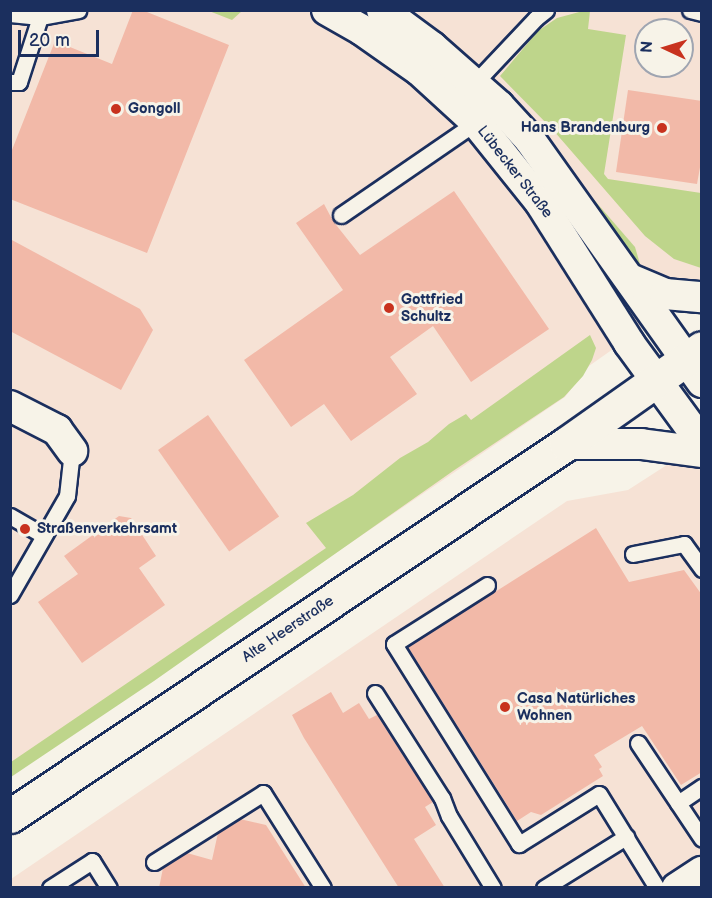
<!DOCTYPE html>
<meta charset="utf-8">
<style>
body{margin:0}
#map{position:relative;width:712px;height:898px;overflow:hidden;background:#f7f3e8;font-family:"Balsamiq Sans",sans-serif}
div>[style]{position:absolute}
.built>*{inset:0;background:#f6e2d5}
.green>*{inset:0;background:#bed58b}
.building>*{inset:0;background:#f2b9a8;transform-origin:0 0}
.roads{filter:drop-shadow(2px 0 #1b2f5e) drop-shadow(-2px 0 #1b2f5e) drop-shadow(0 2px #1b2f5e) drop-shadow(0 -2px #1b2f5e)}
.lane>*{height:15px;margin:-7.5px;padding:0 7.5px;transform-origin:7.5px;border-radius:7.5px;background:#f7f3e8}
.street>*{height:30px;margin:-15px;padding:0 15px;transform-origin:15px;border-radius:15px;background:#f7f3e8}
.secondary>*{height:33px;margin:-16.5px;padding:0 16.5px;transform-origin:16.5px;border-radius:16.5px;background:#f7f3e8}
.dots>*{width:16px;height:16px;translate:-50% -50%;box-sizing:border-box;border:3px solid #f7f3e8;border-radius:50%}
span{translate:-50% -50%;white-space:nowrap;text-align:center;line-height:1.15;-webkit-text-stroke:6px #f7f3e8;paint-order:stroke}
.poi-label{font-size:15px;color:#1b2f5e;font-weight:700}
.left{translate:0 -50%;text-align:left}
.right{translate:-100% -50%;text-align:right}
.street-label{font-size:15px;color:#1b2f5e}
.frame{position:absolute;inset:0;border:12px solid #1b2f5e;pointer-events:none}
.north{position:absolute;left:634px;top:18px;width:60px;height:60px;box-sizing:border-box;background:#f7f3e8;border:2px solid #9fa5b1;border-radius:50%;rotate:274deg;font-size:16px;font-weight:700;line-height:24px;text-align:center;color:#1b2f5e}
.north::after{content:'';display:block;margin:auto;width:21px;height:27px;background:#c8321e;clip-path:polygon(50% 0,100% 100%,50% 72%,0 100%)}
.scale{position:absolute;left:18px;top:30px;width:81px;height:27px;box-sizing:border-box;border:3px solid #1b2f5e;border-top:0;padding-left:8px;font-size:18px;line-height:21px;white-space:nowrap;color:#1b2f5e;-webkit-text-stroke:4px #f7f3e8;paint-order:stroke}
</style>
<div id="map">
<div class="built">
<div style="clip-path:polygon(evenodd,11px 11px,701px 11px,701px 287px,589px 366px,565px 397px,11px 774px,11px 11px,646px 30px,682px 30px,682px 66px,646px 66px,646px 30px)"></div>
<div style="clip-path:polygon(701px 443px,701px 887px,11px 888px,11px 879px,567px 501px,628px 490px)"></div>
</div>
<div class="green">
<div style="clip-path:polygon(209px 11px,242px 11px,232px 20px)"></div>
<div style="clip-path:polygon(583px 11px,590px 11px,588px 29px,626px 35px,604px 174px,608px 179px,701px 193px,701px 268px,674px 259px,645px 236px,553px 130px,500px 76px,538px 31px,557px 18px)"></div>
<div style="clip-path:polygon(550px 149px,635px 247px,640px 264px,638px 265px)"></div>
<div style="clip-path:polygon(590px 335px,596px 348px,592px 360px,583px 376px,564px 397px,453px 471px,154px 681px,11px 777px,11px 762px,326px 548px,306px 523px,353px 495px,400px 458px,428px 442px,449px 424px,466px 414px,471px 420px)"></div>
</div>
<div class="building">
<div style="clip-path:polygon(133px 10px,142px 10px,229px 45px,147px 253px,10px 199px,10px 155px,55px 41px,112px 64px)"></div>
<div style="clip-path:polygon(628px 90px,702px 101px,702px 156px,697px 184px,616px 172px)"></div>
<div style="clip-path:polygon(454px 191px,549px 329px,471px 382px,433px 326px,390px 357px,417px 394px,351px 441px,324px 404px,291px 427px,244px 360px,343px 290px,296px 223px,324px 204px,333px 221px,360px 255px)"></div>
<div style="clip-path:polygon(10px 239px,140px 309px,153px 330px,121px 390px,10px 331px)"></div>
<div style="left:208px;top:415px;width:124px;height:61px;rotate:55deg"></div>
<div style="clip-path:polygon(119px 516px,131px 518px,156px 556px,139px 568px,165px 605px,82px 663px,38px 602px,78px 574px,64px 556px)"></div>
<div style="clip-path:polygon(596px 528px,629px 582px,684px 570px,702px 595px,702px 772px,681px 785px,642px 726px,594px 755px,602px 767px,599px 769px,603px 776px,541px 815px,531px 812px,517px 821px,408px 647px)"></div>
<div style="clip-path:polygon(331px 692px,343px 713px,359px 703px,369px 719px,377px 715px,433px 802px,425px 807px,436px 825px,414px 839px,445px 888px,399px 888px,304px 738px,292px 715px)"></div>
<div style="clip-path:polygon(240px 819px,266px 825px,306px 888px,159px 888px,163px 868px,187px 853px,212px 860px,218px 833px)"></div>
</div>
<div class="roads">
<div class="lane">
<div style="left:690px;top:10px;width:12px;rotate:14deg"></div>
<div style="left:10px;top:14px;width:30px;rotate:6deg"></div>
<div style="left:40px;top:17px;width:39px;rotate:-10deg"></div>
<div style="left:10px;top:82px;width:9px"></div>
<div style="left:19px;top:82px;width:68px;rotate:-72.1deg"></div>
<div style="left:470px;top:88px;width:96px;rotate:-46.7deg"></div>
<div style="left:536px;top:18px;width:13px;rotate:-39deg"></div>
<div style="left:341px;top:215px;width:168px;rotate:-34.5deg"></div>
<div style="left:10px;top:516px;width:39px;rotate:30deg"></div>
<div style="left:633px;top:554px;width:52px;rotate:-11.1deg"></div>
<div style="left:684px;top:544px;width:31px;rotate:54deg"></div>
<div style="left:487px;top:585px;width:110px;rotate:147.6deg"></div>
<div style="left:394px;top:644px;width:236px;rotate:58deg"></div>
<div style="left:519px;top:844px;width:94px;rotate:-32deg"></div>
<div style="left:599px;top:794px;width:110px;rotate:58.3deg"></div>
<div style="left:10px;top:595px;width:114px;rotate:-60.1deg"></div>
<div style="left:67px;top:496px;width:45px;rotate:-83.7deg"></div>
<div style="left:375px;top:693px;width:125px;rotate:57.5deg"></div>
<div style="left:442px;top:798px;width:19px;rotate:69deg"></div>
<div style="left:449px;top:816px;width:84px;rotate:58.6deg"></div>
<div style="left:638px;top:743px;width:115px;rotate:56.3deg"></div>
<div style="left:678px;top:803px;width:29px;rotate:-34deg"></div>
<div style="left:154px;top:862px;width:129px;rotate:-32.3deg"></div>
<div style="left:263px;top:793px;width:112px;rotate:57.7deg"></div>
<div style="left:50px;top:888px;width:50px;rotate:-32.7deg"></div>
<div style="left:92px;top:861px;width:32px;rotate:58deg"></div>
<div style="left:544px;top:888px;width:97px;rotate:-31.9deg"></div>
</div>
<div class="street">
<div style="left:327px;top:10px;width:40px;rotate:29.7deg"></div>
<div style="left:362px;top:30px;width:70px;rotate:35.1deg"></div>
<div style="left:419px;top:70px;width:77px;rotate:42.4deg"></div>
<div style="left:476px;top:122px;width:102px;rotate:51.3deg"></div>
<div style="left:540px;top:202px;width:167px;rotate:57.7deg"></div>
<div style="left:629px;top:343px;width:124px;rotate:53.9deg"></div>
<div style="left:382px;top:10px;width:62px;rotate:36.5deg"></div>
<div style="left:432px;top:47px;width:89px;rotate:41.4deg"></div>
<div style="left:499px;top:106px;width:46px;rotate:47.6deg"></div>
<div style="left:530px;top:140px;width:297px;rotate:54.6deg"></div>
<div style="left:630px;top:279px;width:38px;rotate:23deg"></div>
<div style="left:665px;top:294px;width:37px;rotate:5deg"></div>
<div style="left:10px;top:406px;width:53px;rotate:27.1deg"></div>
<div style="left:57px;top:430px;width:26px;rotate:54deg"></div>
<div style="left:566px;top:444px;width:75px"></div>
<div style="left:641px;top:444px;width:62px;rotate:7.5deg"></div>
<div style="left:677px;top:888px;width:30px;rotate:-33deg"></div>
</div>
<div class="secondary">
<div style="left:10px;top:816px;width:669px;rotate:-33.79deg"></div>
<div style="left:566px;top:444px;width:166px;rotate:-35.2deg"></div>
</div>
</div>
<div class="dots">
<div style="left:116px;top:109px;background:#c8321e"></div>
<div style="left:662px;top:128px;background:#c8321e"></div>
<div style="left:389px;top:308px;background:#c8321e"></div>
<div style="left:25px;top:529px;background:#c8321e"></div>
<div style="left:505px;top:707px;background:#c8321e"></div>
</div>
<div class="poi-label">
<span class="left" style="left:128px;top:109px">Gongoll</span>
<span class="right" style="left:650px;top:128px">Hans Brandenburg</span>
<span class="left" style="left:401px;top:308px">Gottfried<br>Schultz</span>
<span class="left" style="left:37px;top:529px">Straßenverkehrsamt</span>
<span class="left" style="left:517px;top:707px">Casa Natürliches<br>Wohnen</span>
</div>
<div class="street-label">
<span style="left:515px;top:172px;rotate:52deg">Lübecker Straße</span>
<span style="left:288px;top:629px;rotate:-34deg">Alte Heerstraße</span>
</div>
<div class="frame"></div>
<div class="north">N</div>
<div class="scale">20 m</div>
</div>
